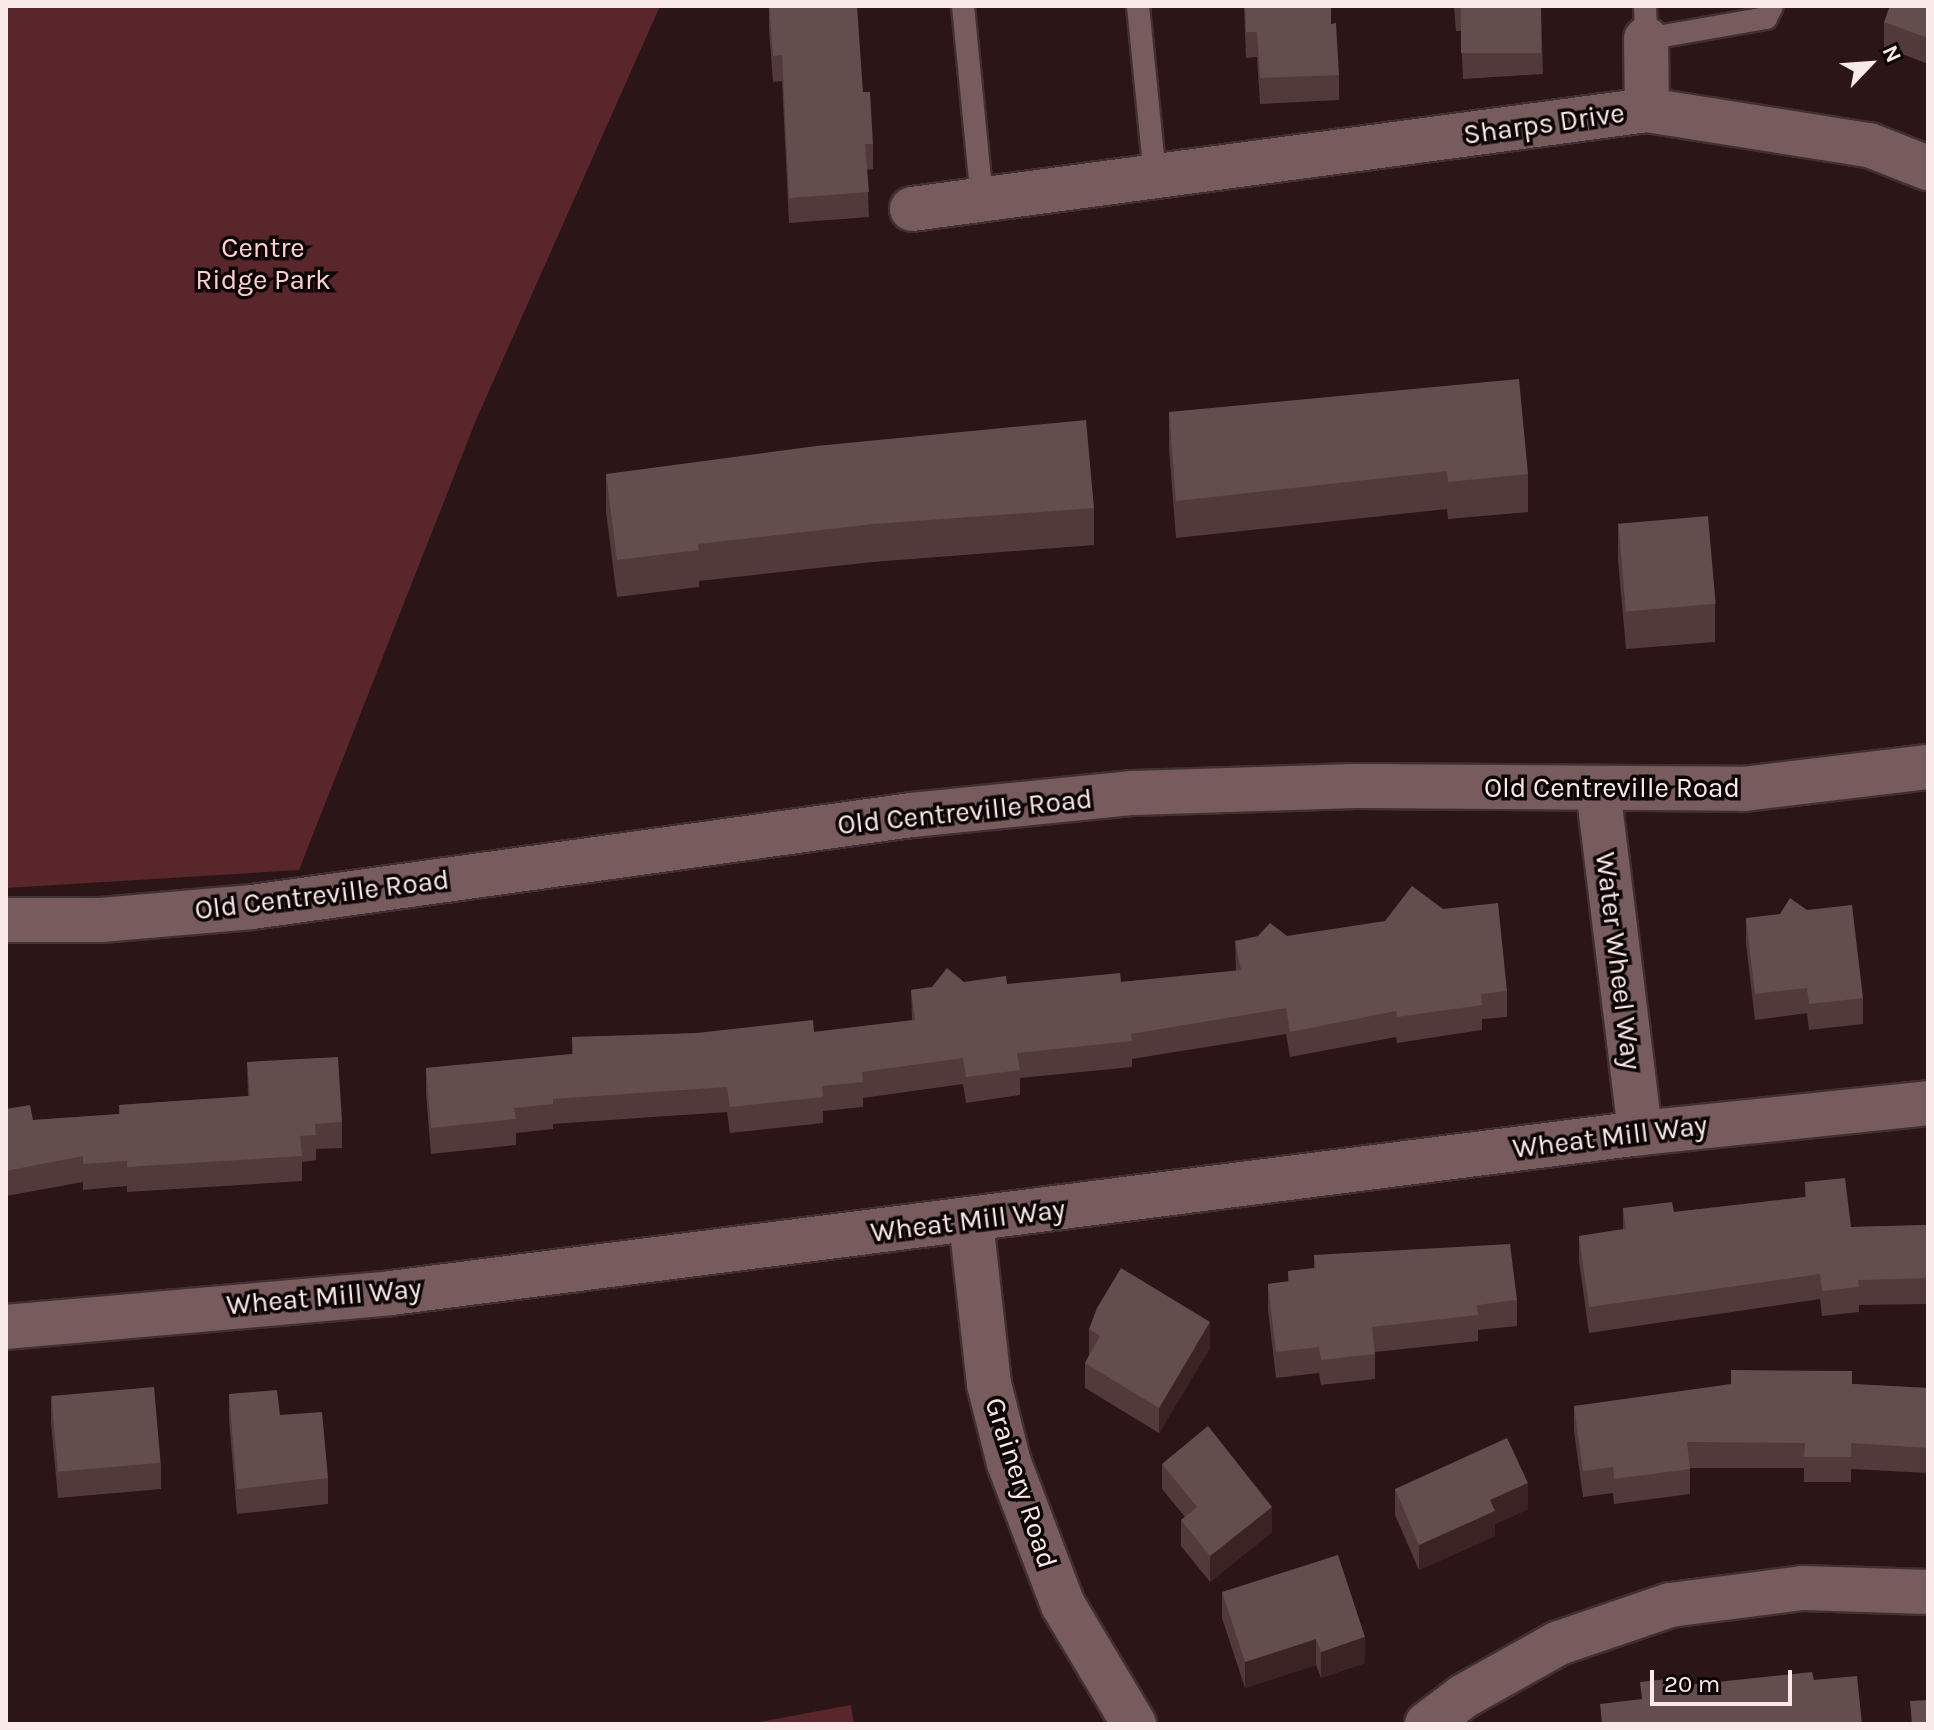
<!DOCTYPE html>
<style>
body{margin:0}
#map{position:relative;width:1934px;height:1730px;overflow:hidden;background:#2b1516;font-family:Karla,sans-serif}
div>[style]{position:absolute}
.green>*{inset:0;background:#59272b}
.roads{filter:drop-shadow(2px 0 #403031) drop-shadow(-2px 0 #403031) drop-shadow(0 2px #403031) drop-shadow(0 -2px #403031)}
.service>*{height:22px;margin:-11px;padding:0 11px;transform-origin:11px;border-radius:11px;background:#785c5d}
.minor>*{height:44px;margin:-22px;padding:0 22px;transform-origin:22px;border-radius:22px;background:#785c5d}
.tertiary>*{height:44px;margin:-22px;padding:0 22px;transform-origin:22px;border-radius:22px;background:#785c5d}
.wall>*{inset:0;background:#523a3a}
.shaded-wall>*{inset:0;background:#3b2324}
.building>*{inset:0;background:#644d4d;transform-origin:0 0}
span{translate:-50% -50%;white-space:nowrap;text-align:center;line-height:1.15;-webkit-text-stroke:7px #0d0505;paint-order:stroke}
.street-label{font-size:28px;color:#fae9e9}
.park-label{font-size:28px;color:#fdd0d0}
.frame{position:absolute;inset:0;border:8px solid #fae9e9;pointer-events:none}
.north{position:absolute;left:1830px;top:24px;width:80px;height:80px;-webkit-text-stroke:6px #0d0505;paint-order:stroke;rotate:65deg;font-size:22px;font-weight:700;line-height:32px;text-align:center;color:#fae9e9}
.north::after{content:'';display:block;margin:auto;width:28px;height:36px;background:#fae9e9;clip-path:polygon(50% 0,100% 100%,50% 72%,0 100%)}
.scale{position:absolute;left:1650px;top:1670px;width:142px;height:36px;box-sizing:border-box;border:4px solid #fae9e9;border-top:0;padding-left:10px;font-size:24px;line-height:28px;white-space:nowrap;color:#fae9e9;-webkit-text-stroke:6px #0d0505;paint-order:stroke}
</style>
<div id="map">
<div class="green">
<div style="clip-path:polygon(6px 6px,660px 6px,476px 420px,299px 870px,6px 888px)"></div>
<div style="clip-path:polygon(851px 1705px,854px 1724px,749px 1724px)"></div>
</div>
<div class="roads">
<div class="service">
<div style="left:963px;top:6px;width:194px;rotate:84.4deg"></div>
<div style="left:1138px;top:6px;width:171px;rotate:84.3deg"></div>
<div style="left:1645px;top:6px;width:33px;rotate:88deg"></div>
<div style="left:1646px;top:39px;width:122px;rotate:-9.9deg"></div>
<div style="left:1766px;top:18px;width:13px;rotate:-63deg"></div>
</div>
<div class="minor">
<div style="left:1646px;top:39px;width:71px;rotate:89.2deg"></div>
<div style="left:912px;top:209px;width:742px;rotate:-7.67deg"></div>
<div style="left:1647px;top:110px;width:225px;rotate:9deg"></div>
<div style="left:1869px;top:145px;width:63px;rotate:21.3deg"></div>
<div style="left:1598px;top:789px;width:347px;rotate:83deg"></div>
<div style="left:971px;top:1221px;width:164px;rotate:83.7deg"></div>
<div style="left:989px;top:1384px;width:81px;rotate:75.8deg"></div>
<div style="left:1009px;top:1463px;width:152px;rotate:69.2deg"></div>
<div style="left:1063px;top:1605px;width:139px;rotate:59.2deg"></div>
<div style="left:6px;top:1327px;width:386px;rotate:-5deg"></div>
<div style="left:391px;top:1293px;width:1259px;rotate:-7.3deg"></div>
<div style="left:1640px;top:1133px;width:290px;rotate:-5.9deg"></div>
<div style="left:1427px;top:1724px;width:46px;rotate:-37.1deg"></div>
<div style="left:1464px;top:1696px;width:109px;rotate:-29.2deg"></div>
<div style="left:1559px;top:1643px;width:117px;rotate:-18.9deg"></div>
<div style="left:1670px;top:1605px;width:134px;rotate:-7.3deg"></div>
<div style="left:1803px;top:1588px;width:125px;rotate:1.8deg"></div>
</div>
<div class="tertiary">
<div style="left:6px;top:920px;width:95px"></div>
<div style="left:101px;top:920px;width:152px;rotate:-4.9deg"></div>
<div style="left:252px;top:907px;width:666px;rotate:-7.94deg"></div>
<div style="left:912px;top:815px;width:222px;rotate:-5.7deg"></div>
<div style="left:1133px;top:793px;width:222px;rotate:-1.8deg"></div>
<div style="left:1355px;top:786px;width:388px;rotate:0.4deg"></div>
<div style="left:1743px;top:789px;width:186px;rotate:-6.8deg"></div>
</div>
</div>
<div class="wall">
<div style="clip-path:polygon(769px 6px,863px 92px,873px 144px,873px 169px,867px 170px,869px 217px,789px 223px,782px 81px,773px 82px,769px 30px)"></div>
<div style="clip-path:polygon(1244px 6px,1331px 6px,1331px 24px,1339px 75px,1339px 100px,1260px 104px,1257px 57px,1246px 58px)"></div>
<div style="clip-path:polygon(1454px 6px,1541px 6px,1543px 74px,1463px 79px,1461px 31px,1456px 31px)"></div>
<div style="clip-path:polygon(1928px 6px,1928px 64px,1884px 47px,1884px 22px)"></div>
<div style="clip-path:polygon(1169px 412px,1528px 474px,1528px 512px,1448px 519px,1447px 509px,1176px 538px,1169px 449px)"></div>
<div style="clip-path:polygon(606px 474px,1094px 508px,1094px 545px,873px 562px,699px 581px,699px 587px,617px 597px,606px 512px)"></div>
<div style="clip-path:polygon(1618px 523px,1715px 604px,1715px 642px,1626px 649px,1618px 560px)"></div>
<div style="clip-path:polygon(1928px 894px,1928px 930px,1927px 920px,1927px 895px)"></div>
<div style="clip-path:polygon(1746px 918px,1863px 998px,1863px 1024px,1809px 1030px,1807px 1013px,1755px 1020px,1746px 944px)"></div>
<div style="clip-path:polygon(1287px 936px,1507px 991px,1507px 1017px,1482px 1019px,1482px 1030px,1397px 1043px,1396px 1037px,1290px 1057px,1286px 1034px,1132px 1059px,1132px 1067px,1020px 1078px,1020px 1095px,966px 1103px,963px 1084px,863px 1098px,863px 1107px,823px 1111px,823px 1123px,730px 1133px,727px 1112px,553px 1124px,553px 1129px,516px 1133px,516px 1145px,431px 1154px,426px 1094px,426px 1068px,572px 1054px,572px 1037px,814px 1032px,912px 1020px,911px 990px,964px 982px,1007px 984px,1121px 982px,1236px 971px,1235px 941px)"></div>
<div style="clip-path:polygon(247px 1062px,342px 1122px,342px 1148px,316px 1149px,316px 1160px,302px 1162px,302px 1181px,127px 1192px,127px 1186px,83px 1190px,83px 1182px,6px 1196px,6px 1109px,33px 1120px,119px 1114px,119px 1105px,248px 1096px)"></div>
<div style="clip-path:polygon(1805px 1182px,1851px 1227px,1928px 1225px,1928px 1304px,1859px 1305px,1859px 1312px,1822px 1316px,1820px 1299px,1589px 1333px,1579px 1261px,1579px 1236px,1623px 1229px,1623px 1208px,1674px 1212px,1805px 1197px)"></div>
<div style="clip-path:polygon(1314px 1255px,1517px 1300px,1517px 1326px,1478px 1330px,1478px 1341px,1375px 1352px,1375px 1379px,1321px 1385px,1319px 1373px,1276px 1378px,1268px 1310px,1268px 1284px,1288px 1282px,1288px 1271px,1314px 1268px)"></div>
<div style="clip-path:polygon(1089px 1329px,1210px 1348px,1159px 1433px,1085px 1388px,1085px 1363px,1089px 1355px)"></div>
<div style="clip-path:polygon(1852px 1384px,1928px 1388px,1928px 1473px,1851px 1469px,1851px 1482px,1804px 1482px,1804px 1468px,1690px 1468px,1690px 1494px,1614px 1504px,1613px 1493px,1583px 1497px,1574px 1431px,1574px 1406px)"></div>
<div style="clip-path:polygon(229px 1394px,280px 1415px,328px 1478px,328px 1504px,237px 1514px,229px 1420px)"></div>
<div style="clip-path:polygon(51px 1397px,161px 1463px,161px 1489px,58px 1498px,51px 1423px)"></div>
<div style="clip-path:polygon(1162px 1464px,1272px 1532px,1210px 1582px,1181px 1546px,1181px 1520px,1185px 1517px,1162px 1489px)"></div>
<div style="clip-path:polygon(1395px 1489px,1528px 1509px,1495px 1524px,1495px 1536px,1419px 1570px,1395px 1515px)"></div>
<div style="clip-path:polygon(1222px 1592px,1365px 1663px,1321px 1678px,1316px 1665px,1245px 1688px,1222px 1618px)"></div>
</div>
<div class="shaded-wall">
<div style="clip-path:polygon(1210px 1322px,1210px 1348px,1159px 1433px,1159px 1408px)"></div>
<div style="clip-path:polygon(1528px 1483px,1528px 1509px,1495px 1524px,1495px 1536px,1419px 1570px,1419px 1545px,1490px 1500px)"></div>
<div style="clip-path:polygon(1272px 1507px,1272px 1532px,1210px 1582px,1210px 1556px)"></div>
<div style="clip-path:polygon(1365px 1637px,1365px 1663px,1321px 1678px,1321px 1652px)"></div>
<div style="clip-path:polygon(1316px 1639px,1316px 1665px,1245px 1688px,1245px 1662px)"></div>
</div>
<div class="building">
<div style="clip-path:polygon(769px 6px,857px 6px,863px 92px,870px 92px,873px 144px,865px 144px,869px 192px,789px 198px,782px 55px,773px 56px)"></div>
<div style="clip-path:polygon(1245px 6px,1331px 6px,1331px 24px,1336px 23px,1339px 75px,1260px 78px,1257px 32px,1246px 32px)"></div>
<div style="left:1461px;top:6px;width:80px;height:47px"></div>
<div style="clip-path:polygon(1890px 6px,1928px 6px,1928px 38px,1884px 22px)"></div>
<div style="clip-path:polygon(1519px 379px,1528px 474px,1448px 482px,1447px 471px,1176px 501px,1169px 412px)"></div>
<div style="clip-path:polygon(1086px 420px,1094px 508px,873px 524px,698px 544px,699px 550px,617px 560px,606px 474px,816px 446px)"></div>
<div style="left:1708px;top:516px;width:88px;height:90px;rotate:85deg"></div>
<div style="clip-path:polygon(1412px 886px,1443px 909px,1498px 903px,1507px 991px,1481px 994px,1482px 1005px,1397px 1017px,1396px 1011px,1290px 1032px,1286px 1008px,1131px 1034px,1132px 1041px,1017px 1053px,1020px 1070px,966px 1077px,963px 1058px,862px 1072px,863px 1082px,822px 1086px,823px 1097px,730px 1107px,727px 1087px,553px 1099px,553px 1104px,514px 1108px,516px 1119px,431px 1128px,426px 1068px,573px 1054px,572px 1037px,697px 1033px,813px 1020px,814px 1032px,915px 1020px,911px 990px,932px 987px,947px 968px,964px 982px,1006px 976px,1007px 984px,1120px 973px,1121px 982px,1241px 970px,1235px 941px,1258px 936px,1270px 923px,1287px 936px,1385px 921px)"></div>
<div style="clip-path:polygon(1790px 898px,1807px 910px,1852px 905px,1863px 998px,1809px 1004px,1807px 988px,1755px 994px,1746px 918px,1780px 914px)"></div>
<div style="clip-path:polygon(338px 1057px,342px 1122px,315px 1124px,316px 1135px,300px 1136px,302px 1156px,127px 1167px,127px 1161px,83px 1164px,83px 1156px,6px 1171px,6px 1109px,30px 1105px,33px 1120px,120px 1114px,119px 1105px,250px 1096px,247px 1062px)"></div>
<div style="clip-path:polygon(1845px 1178px,1851px 1227px,1928px 1225px,1928px 1278px,1858px 1280px,1859px 1287px,1822px 1291px,1820px 1274px,1589px 1307px,1579px 1236px,1626px 1229px,1623px 1208px,1672px 1202px,1674px 1212px,1806px 1197px,1805px 1182px)"></div>
<div style="clip-path:polygon(1510px 1244px,1517px 1300px,1477px 1305px,1478px 1315px,1372px 1327px,1375px 1354px,1321px 1360px,1319px 1347px,1276px 1352px,1268px 1284px,1289px 1281px,1288px 1271px,1316px 1268px,1314px 1255px)"></div>
<div style="clip-path:polygon(1121px 1268px,1210px 1322px,1159px 1408px,1085px 1363px,1100px 1336px,1089px 1329px,1097px 1308px)"></div>
<div style="clip-path:polygon(1731px 1370px,1852px 1371px,1852px 1384px,1928px 1388px,1928px 1448px,1851px 1443px,1851px 1457px,1804px 1457px,1805px 1443px,1687px 1442px,1690px 1469px,1614px 1479px,1613px 1467px,1583px 1471px,1574px 1406px,1731px 1384px)"></div>
<div style="left:154px;top:1387px;width:76px;height:103px;rotate:85deg"></div>
<div style="clip-path:polygon(277px 1390px,280px 1415px,322px 1412px,328px 1478px,237px 1489px,229px 1394px)"></div>
<div style="clip-path:polygon(1208px 1426px,1272px 1507px,1210px 1556px,1181px 1520px,1197px 1507px,1162px 1464px)"></div>
<div style="clip-path:polygon(1507px 1438px,1528px 1483px,1490px 1500px,1495px 1511px,1419px 1545px,1395px 1489px)"></div>
<div style="clip-path:polygon(1338px 1555px,1365px 1637px,1321px 1652px,1316px 1639px,1245px 1662px,1222px 1592px)"></div>
<div style="clip-path:polygon(1812px 1672px,1814px 1680px,1857px 1676px,1862px 1724px,1602px 1724px,1600px 1704px,1642px 1699px,1640px 1682px,1687px 1677px,1688px 1685px)"></div>
<div style="clip-path:polygon(1928px 1700px,1928px 1724px,1912px 1724px,1910px 1701px)"></div>
</div>
<div class="street-label">
<span style="left:1544px;top:124px;rotate:-8deg">Sharps Drive</span>
<span style="left:1612px;top:788px">Old Centreville Road</span>
<span style="left:965px;top:812px;rotate:-6deg">Old Centreville Road</span>
<span style="left:322px;top:895px;rotate:-7deg">Old Centreville Road</span>
<span style="left:1618px;top:961px;rotate:83deg">Water Wheel Way</span>
<span style="left:1610px;top:1137px;rotate:-7deg">Wheat Mill Way</span>
<span style="left:968px;top:1221px;rotate:-7deg">Wheat Mill Way</span>
<span style="left:324px;top:1297px;rotate:-5deg">Wheat Mill Way</span>
<span style="left:1021px;top:1483px;rotate:72deg">Grainery Road</span>
</div>
<div class="park-label">
<span style="left:263px;top:264px">Centre<br>Ridge Park</span>
</div>
<div class="frame"></div>
<div class="north">N</div>
<div class="scale">20 m</div>
</div>
